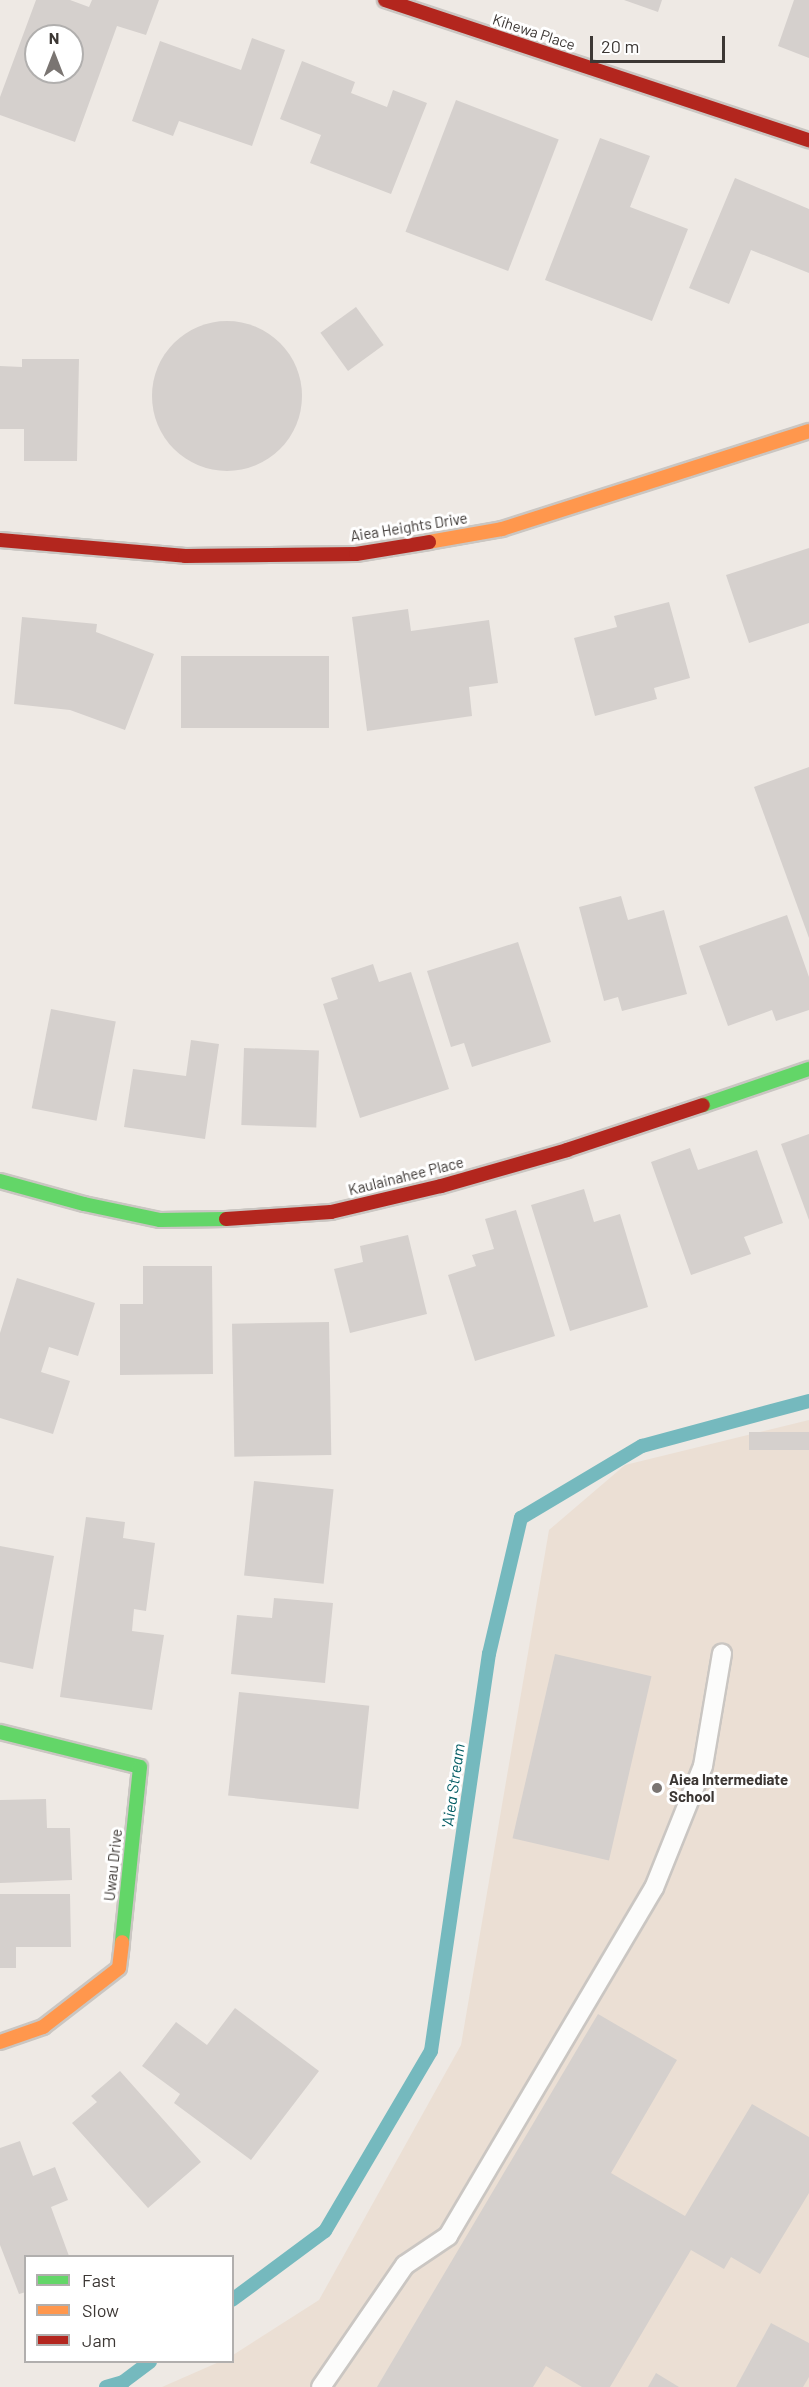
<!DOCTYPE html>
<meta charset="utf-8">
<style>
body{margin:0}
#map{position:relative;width:809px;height:2387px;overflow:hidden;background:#eee9e4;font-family:Barlow,sans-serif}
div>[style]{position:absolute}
.education>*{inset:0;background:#ebdfd4}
.stream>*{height:14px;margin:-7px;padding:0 7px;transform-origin:7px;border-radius:7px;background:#75b9be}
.building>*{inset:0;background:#d5d0cd;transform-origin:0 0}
.round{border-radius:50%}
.roads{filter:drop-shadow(2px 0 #cac6c2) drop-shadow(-2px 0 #cac6c2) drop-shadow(0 2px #cac6c2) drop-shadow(0 -2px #cac6c2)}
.lane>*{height:18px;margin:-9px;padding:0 9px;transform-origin:9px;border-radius:9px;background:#fcfcfb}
.fast>*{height:14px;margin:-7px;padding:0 7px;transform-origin:7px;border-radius:7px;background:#63d668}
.slow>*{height:14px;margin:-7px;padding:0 7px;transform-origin:7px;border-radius:7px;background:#ff974d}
.jam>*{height:14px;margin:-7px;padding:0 7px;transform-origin:7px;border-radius:7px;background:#b3261e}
.dots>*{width:16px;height:16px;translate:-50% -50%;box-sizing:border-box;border:3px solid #fff;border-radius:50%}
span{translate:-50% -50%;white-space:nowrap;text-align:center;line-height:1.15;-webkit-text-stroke:6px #fff;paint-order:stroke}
.street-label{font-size:15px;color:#3c3734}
.poi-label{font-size:15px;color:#3c3734;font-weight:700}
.left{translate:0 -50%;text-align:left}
.water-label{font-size:16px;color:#035c64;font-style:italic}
.legend{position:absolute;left:24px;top:2255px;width:210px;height:108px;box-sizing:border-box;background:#fff;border:2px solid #b1afae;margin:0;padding:8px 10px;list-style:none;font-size:18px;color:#3c3734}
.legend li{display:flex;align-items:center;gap:12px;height:30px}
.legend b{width:30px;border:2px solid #b1afae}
.north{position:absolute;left:24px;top:24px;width:60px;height:60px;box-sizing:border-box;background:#fff;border:2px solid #b1afae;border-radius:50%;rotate:0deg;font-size:16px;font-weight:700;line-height:24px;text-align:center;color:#3c3734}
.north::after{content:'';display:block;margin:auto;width:21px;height:27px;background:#7a7572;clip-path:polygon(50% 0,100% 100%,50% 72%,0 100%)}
.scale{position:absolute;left:590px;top:36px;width:135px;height:27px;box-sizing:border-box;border:3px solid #3c3734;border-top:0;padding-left:8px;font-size:18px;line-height:21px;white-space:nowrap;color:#3c3734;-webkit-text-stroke:4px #fff;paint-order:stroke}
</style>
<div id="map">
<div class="education">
<div style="clip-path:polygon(809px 1420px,809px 2387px,162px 2387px,219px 2362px,232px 2362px,233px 2355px,319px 2300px,461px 2045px,549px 1530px,625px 1465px)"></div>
</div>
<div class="stream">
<div style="left:232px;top:2300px;width:116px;rotate:-36.6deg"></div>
<div style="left:325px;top:2231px;width:209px;rotate:-59.5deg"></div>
<div style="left:431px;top:2051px;width:401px;rotate:-81.7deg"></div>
<div style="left:489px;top:1654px;width:140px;rotate:-76.8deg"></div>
<div style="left:521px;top:1518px;width:141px;rotate:-30.8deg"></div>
<div style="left:642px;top:1446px;width:173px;rotate:-15.1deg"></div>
<div style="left:106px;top:2387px;width:18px;rotate:-16deg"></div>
<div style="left:123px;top:2382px;width:34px;rotate:-37deg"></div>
</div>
<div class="building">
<div style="clip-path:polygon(evenodd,36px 0,70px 0,89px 7px,92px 0,159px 0,146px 35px,117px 26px,75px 142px,0 115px,0 97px,36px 0,36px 36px,72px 36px,72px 72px,36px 72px,36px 36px)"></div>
<div style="clip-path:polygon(624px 0,662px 0,658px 12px)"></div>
<div style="clip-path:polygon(794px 0,809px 0,809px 58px,778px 46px)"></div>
<div style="clip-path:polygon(252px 38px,285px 50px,252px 146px,179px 121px,173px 136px,132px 121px,160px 41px,241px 70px)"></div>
<div style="clip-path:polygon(302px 61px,355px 82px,351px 93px,387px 107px,393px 90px,427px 103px,391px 194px,310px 163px,321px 135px,280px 119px)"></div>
<div style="left:456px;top:100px;width:110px;height:141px;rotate:21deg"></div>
<div style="clip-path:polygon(600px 138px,650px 156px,630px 207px,688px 229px,652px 321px,545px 280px)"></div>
<div style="clip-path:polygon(735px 178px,809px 209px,809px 273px,751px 250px,729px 304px,689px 288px)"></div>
<div style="left:356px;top:307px;width:47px;height:44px;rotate:54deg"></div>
<div class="round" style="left:152px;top:321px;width:150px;height:150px"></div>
<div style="clip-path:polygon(22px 359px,79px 359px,77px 461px,24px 461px,24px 429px,0 429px,0 366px,22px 367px)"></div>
<div style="clip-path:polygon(809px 548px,809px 623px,749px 643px,726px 575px)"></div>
<div style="clip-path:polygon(669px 602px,690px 678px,654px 688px,657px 699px,595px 716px,574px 638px,617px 627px,614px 616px)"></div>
<div style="clip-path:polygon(408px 609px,411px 631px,489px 620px,498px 683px,469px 687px,472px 716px,367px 731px,352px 617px)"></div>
<div style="clip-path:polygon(22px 617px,97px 624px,96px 632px,154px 654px,125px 730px,70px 710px,14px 704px)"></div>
<div style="left:329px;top:656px;width:72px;height:148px;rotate:90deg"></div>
<div style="clip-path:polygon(809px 767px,809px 938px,754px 787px)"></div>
<div style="clip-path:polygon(621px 896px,628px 920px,664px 910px,687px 994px,622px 1011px,618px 997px,604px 1001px,579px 907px)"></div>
<div style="clip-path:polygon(787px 915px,809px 977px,809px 1010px,776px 1021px,772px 1010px,728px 1026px,699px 946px)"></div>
<div style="clip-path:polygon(518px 942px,551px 1042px,472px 1067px,464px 1043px,451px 1047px,427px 971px)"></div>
<div style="clip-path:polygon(373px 964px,379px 982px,411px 972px,449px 1089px,360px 1118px,323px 1004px,338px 999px,331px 978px)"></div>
<div style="left:51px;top:1009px;width:66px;height:101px;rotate:11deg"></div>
<div style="clip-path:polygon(191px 1040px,219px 1044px,205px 1139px,124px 1127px,133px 1069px,186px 1076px)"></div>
<div style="left:244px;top:1048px;width:75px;height:77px;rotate:2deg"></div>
<div style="clip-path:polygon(809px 1134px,809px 1220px,781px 1144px)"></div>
<div style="clip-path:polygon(690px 1148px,698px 1170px,757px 1150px,783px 1223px,744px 1237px,751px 1254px,691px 1275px,651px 1162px)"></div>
<div style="clip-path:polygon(584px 1189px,594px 1222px,620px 1214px,648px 1307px,570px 1331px,531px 1205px)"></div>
<div style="clip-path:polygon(516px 1210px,555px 1336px,475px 1361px,448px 1275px,476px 1266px,472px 1255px,494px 1249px,485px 1219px)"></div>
<div style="clip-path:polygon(408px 1235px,427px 1314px,350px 1333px,334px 1269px,363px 1262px,360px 1246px)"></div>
<div style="clip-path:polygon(143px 1266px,212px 1266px,213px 1374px,120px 1375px,120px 1304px,143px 1304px)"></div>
<div style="clip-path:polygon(17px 1278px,95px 1303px,78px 1356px,49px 1347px,41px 1372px,70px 1381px,53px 1434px,0 1418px,0 1333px)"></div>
<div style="left:329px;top:1322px;width:133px;height:97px;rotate:89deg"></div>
<div style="left:809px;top:1432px;width:18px;height:60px;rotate:90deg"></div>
<div style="left:254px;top:1481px;width:80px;height:95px;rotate:6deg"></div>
<div style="clip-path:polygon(86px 1517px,125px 1522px,123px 1538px,155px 1543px,146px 1611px,134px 1609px,132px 1631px,164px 1635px,152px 1710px,60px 1697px)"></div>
<div style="clip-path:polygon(0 1546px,54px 1556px,33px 1669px,0 1662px)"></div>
<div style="clip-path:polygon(274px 1598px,333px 1603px,325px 1683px,231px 1674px,237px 1615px,272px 1618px)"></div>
<div style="left:555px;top:1654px;width:99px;height:189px;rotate:13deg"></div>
<div style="left:239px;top:1692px;width:131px;height:104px;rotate:6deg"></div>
<div style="clip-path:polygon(46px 1799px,47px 1828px,70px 1828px,72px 1880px,0 1883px,0 1800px)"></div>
<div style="clip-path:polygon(0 1894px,70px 1894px,71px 1947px,16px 1947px,16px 1968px,0 1968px)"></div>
<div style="clip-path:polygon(235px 2008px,319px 2071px,251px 2160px,174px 2103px,180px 2094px,142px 2066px,176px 2022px,207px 2045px)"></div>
<div style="clip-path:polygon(598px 2014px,677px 2060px,611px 2173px,685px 2216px,752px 2104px,809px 2137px,809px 2193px,760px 2274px,731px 2257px,724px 2269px,691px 2250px,610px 2387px,582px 2387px,546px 2366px,533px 2387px,377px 2387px)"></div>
<div style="clip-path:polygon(120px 2071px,201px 2162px,148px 2208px,72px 2123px,97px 2102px,91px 2096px)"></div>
<div style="clip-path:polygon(20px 2141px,33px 2176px,55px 2167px,68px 2200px,51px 2207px,69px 2256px,26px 2256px,26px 2292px,19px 2294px,0 2245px,0 2148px)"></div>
<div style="clip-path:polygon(771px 2323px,809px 2343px,809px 2377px,803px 2387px,736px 2387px)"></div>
<div style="clip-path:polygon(656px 2373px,679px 2387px,648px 2387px)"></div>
</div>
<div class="roads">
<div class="lane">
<div style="left:321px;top:2387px;width:148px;rotate:-55.5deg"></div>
<div style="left:405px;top:2265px;width:52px;rotate:-34deg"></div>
<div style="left:448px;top:2236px;width:404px;rotate:-59.4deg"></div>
<div style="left:654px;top:1888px;width:131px;rotate:-68.1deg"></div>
<div style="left:703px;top:1766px;width:114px;rotate:-80.4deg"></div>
</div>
<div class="fast">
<div style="left:703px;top:1105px;width:112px;rotate:-18.8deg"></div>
<div style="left:0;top:1181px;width:87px;rotate:15.3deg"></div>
<div style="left:84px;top:1204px;width:78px;rotate:11.9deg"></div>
<div style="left:160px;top:1220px;width:66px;rotate:-0.9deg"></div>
<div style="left:0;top:1732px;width:144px;rotate:14deg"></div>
<div style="left:140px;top:1767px;width:176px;rotate:95.9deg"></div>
</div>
<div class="slow">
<div style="left:429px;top:542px;width:74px;rotate:-10.1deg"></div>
<div style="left:502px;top:529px;width:322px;rotate:-17.7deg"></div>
<div style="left:0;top:2042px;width:46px;rotate:-19.2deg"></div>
<div style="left:43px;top:2027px;width:96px;rotate:-37.8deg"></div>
<div style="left:119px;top:1968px;width:26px;rotate:-83deg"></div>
</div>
<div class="jam">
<div style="left:385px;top:0;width:447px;rotate:18.3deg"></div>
<div style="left:0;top:540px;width:186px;rotate:4.9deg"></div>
<div style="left:185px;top:556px;width:171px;rotate:-0.7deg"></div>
<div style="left:356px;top:554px;width:74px;rotate:-9.3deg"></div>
<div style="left:226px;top:1219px;width:105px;rotate:-3.8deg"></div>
<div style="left:331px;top:1212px;width:113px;rotate:-13.3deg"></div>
<div style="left:441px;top:1186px;width:131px;rotate:-15.9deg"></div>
<div style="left:567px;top:1150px;width:143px;rotate:-18.3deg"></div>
</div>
</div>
<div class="dots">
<div style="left:657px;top:1788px;background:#7a7572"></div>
</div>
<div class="street-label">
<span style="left:534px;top:32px;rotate:18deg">Kihewa Place</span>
<span style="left:409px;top:527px;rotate:-9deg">Aiea Heights Drive</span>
<span style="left:406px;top:1176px;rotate:-14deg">Kaulainahee Place</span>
<span style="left:113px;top:1865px;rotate:-84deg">Uwau Drive</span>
</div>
<div class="poi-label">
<span class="left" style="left:669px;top:1788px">Aiea Intermediate<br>School</span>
</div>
<div class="water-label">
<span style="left:453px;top:1786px;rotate:-82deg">ʻAiea Stream</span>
</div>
<ul class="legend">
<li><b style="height:8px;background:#63d668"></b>Fast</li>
<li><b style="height:8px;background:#ff974d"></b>Slow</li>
<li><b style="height:8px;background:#b3261e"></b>Jam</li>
</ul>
<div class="north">N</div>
<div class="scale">20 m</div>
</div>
